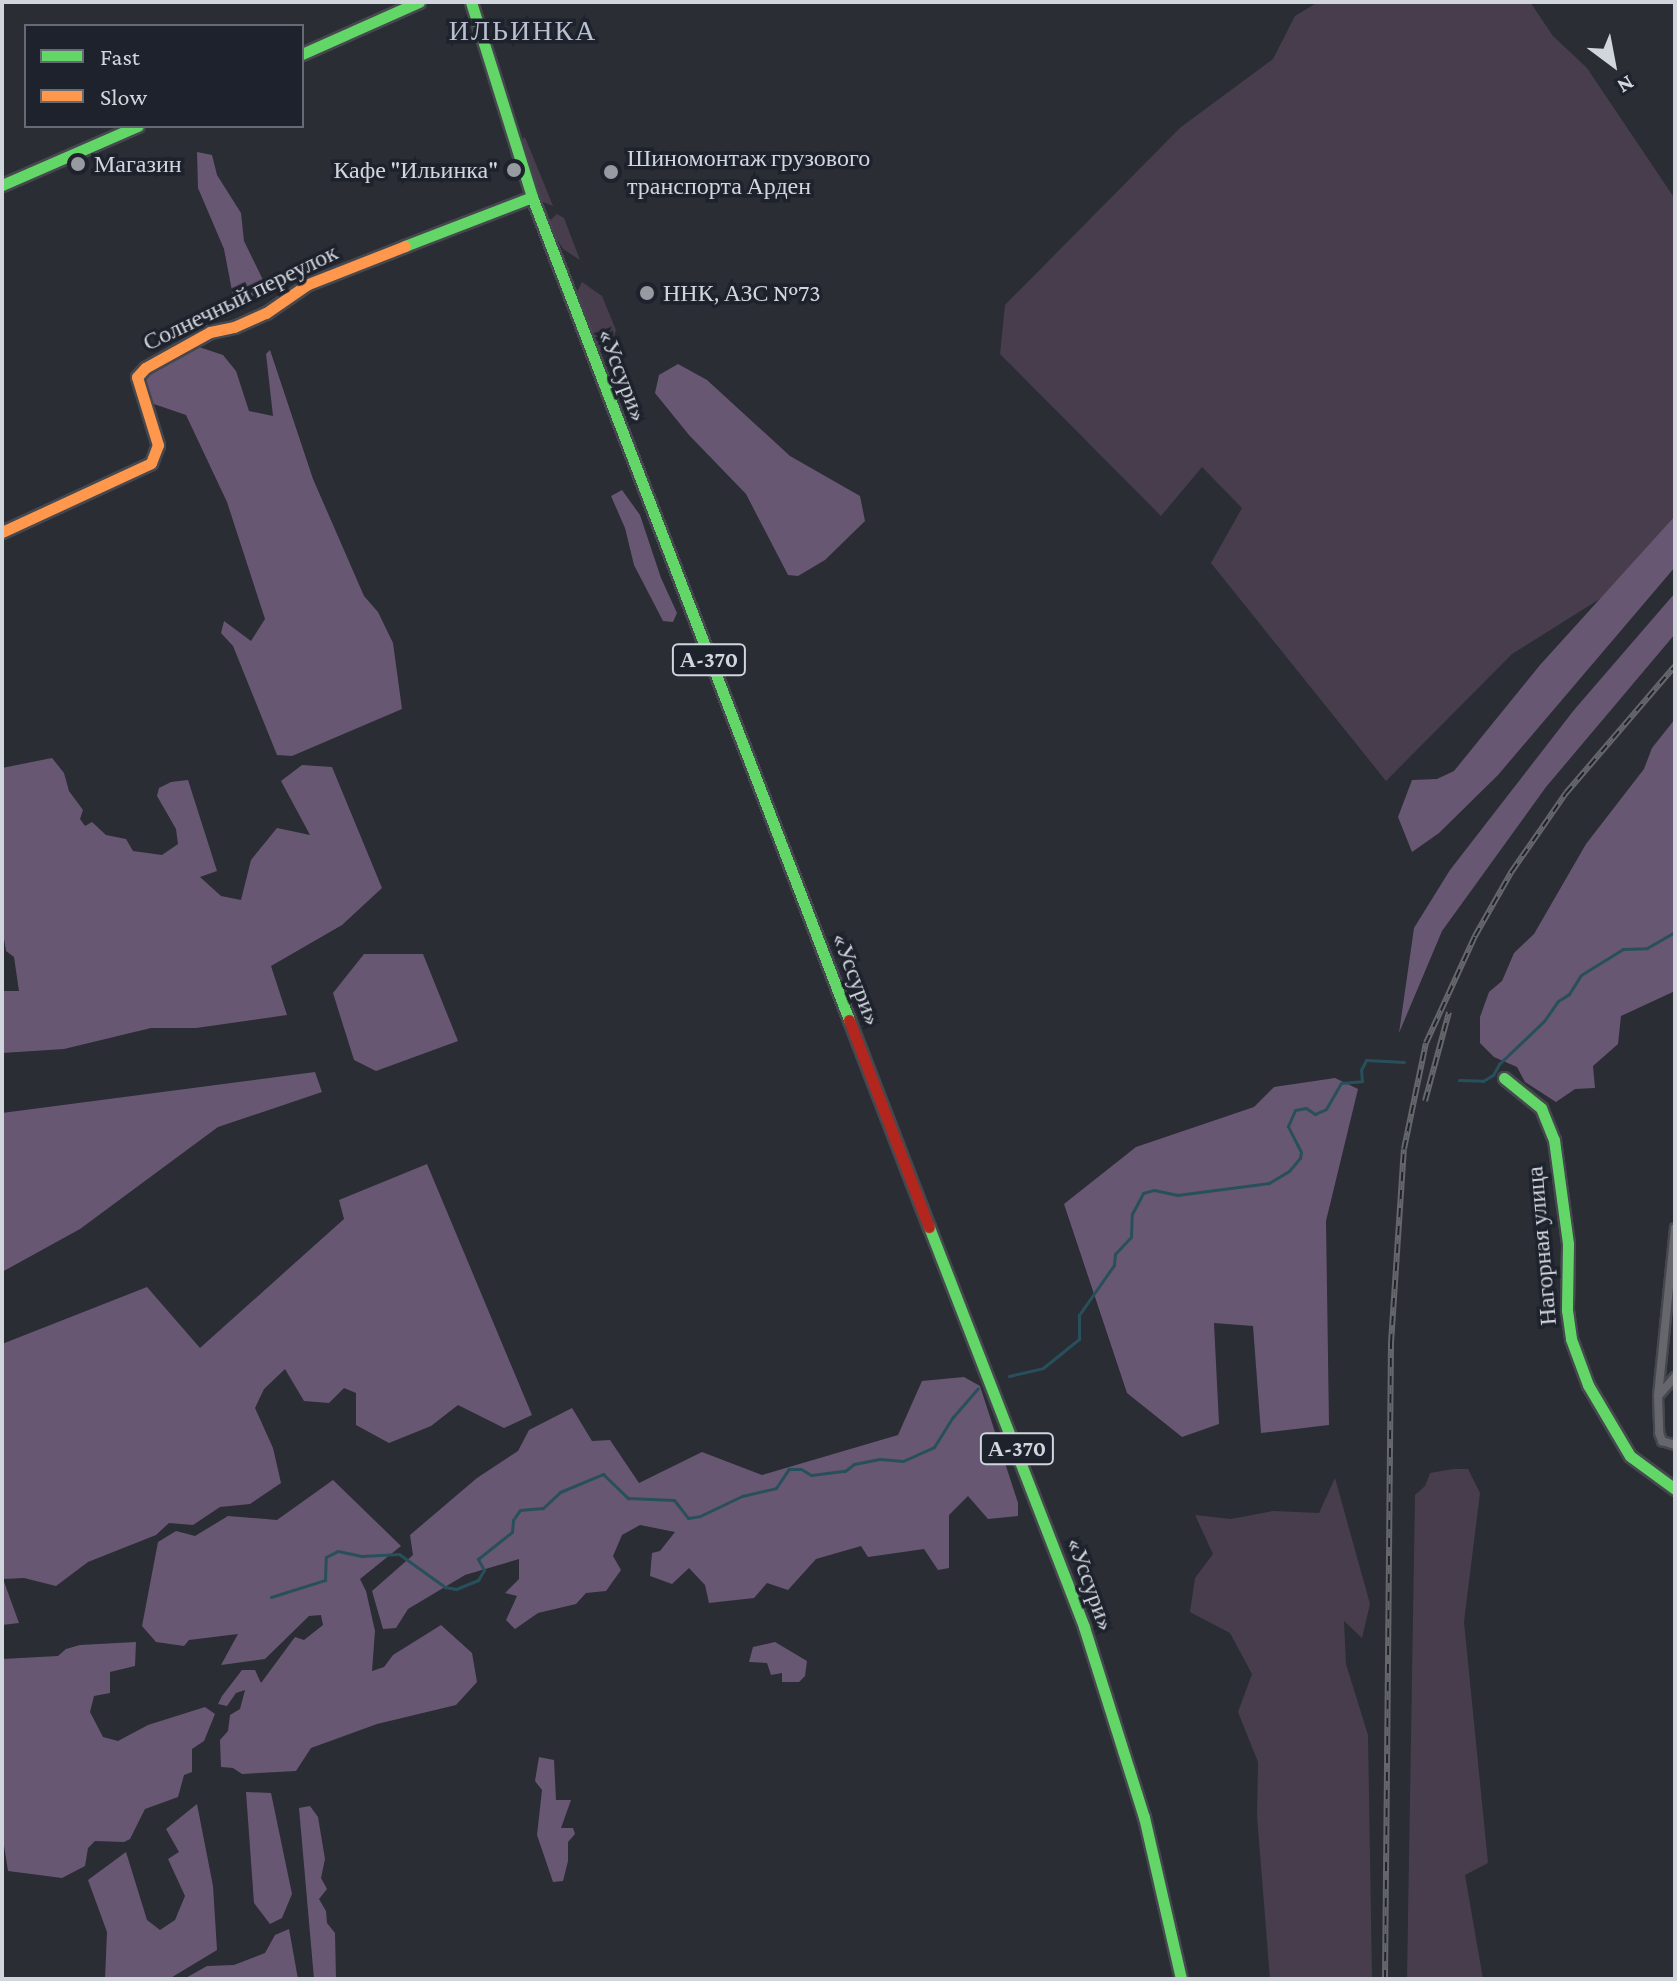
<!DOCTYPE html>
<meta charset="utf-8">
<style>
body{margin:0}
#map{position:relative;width:1677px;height:1981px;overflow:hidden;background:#2a2d34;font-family:"Crimson Pro",serif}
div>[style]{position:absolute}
.green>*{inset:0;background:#473d4d}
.forest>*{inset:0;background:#685772}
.stream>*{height:3px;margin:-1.5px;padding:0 1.5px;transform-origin:1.5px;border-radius:1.5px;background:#28505c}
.roads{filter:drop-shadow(2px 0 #45484e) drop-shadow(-2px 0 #45484e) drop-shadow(0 2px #45484e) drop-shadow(0 -2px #45484e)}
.street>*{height:8px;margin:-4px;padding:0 4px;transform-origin:4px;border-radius:4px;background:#65676c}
.fast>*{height:11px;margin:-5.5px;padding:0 5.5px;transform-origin:5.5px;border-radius:5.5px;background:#63d668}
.slow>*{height:11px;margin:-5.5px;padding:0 5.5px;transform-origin:5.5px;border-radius:5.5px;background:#ff974d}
.jam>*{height:11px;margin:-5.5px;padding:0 5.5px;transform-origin:5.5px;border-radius:5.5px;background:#b3261e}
.rail>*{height:6px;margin-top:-3px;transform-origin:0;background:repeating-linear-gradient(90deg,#1e222d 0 9px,#65676b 0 18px);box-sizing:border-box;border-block:2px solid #65676b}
.dots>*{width:22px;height:22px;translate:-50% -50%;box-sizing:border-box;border:4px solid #1e222d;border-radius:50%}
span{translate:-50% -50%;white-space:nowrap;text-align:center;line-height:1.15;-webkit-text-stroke:7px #1e222d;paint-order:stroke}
.shield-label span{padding:2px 6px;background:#1e222d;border:2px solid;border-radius:6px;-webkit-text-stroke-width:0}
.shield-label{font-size:22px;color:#d1d5dc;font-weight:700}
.poi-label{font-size:24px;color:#d1d5dc}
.left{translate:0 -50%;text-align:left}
.right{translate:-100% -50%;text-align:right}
.street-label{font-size:24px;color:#d1d5dc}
.quarter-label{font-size:28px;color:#b9bfce;letter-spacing:2px}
.frame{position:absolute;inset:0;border:4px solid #d1d5dc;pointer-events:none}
.legend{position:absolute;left:24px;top:24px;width:280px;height:104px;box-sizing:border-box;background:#1e222d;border:2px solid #666a73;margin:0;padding:10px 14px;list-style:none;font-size:24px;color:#d1d5dc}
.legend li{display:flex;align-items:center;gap:16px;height:40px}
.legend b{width:40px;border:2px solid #666a73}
.north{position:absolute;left:1573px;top:24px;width:80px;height:80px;-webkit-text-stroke:6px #1e222d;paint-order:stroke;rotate:148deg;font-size:22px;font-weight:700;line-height:32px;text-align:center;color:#d1d5dc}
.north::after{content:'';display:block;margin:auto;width:28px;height:36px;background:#d1d5dc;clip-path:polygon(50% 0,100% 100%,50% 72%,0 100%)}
</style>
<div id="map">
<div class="green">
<div style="clip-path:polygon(1318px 2px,1530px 2px,1553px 36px,1587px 68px,1675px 199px,1675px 521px,1622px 585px,1512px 654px,1386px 781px,1211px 563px,1242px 508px,1202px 467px,1161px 516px,1000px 354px,1005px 305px,1181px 127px,1273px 59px,1295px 16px)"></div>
<div style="clip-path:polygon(525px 137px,553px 206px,540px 201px,521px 140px)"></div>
<div style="clip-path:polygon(557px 214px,564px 218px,580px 260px,563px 249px,556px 238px,549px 221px)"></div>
<div style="clip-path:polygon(582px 282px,602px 296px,616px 330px,609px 352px,603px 353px,591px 343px,574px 298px)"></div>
<div style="clip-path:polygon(1453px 1469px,1468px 1469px,1480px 1493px,1464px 1622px,1488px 1863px,1465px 1875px,1483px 1979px,1407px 1979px,1415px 1495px,1425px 1486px,1430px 1473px)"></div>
<div style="clip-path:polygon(1335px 1478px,1370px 1604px,1362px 1638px,1344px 1621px,1346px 1664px,1368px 1735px,1372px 1979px,1270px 1979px,1257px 1816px,1258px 1762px,1238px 1712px,1252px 1674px,1230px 1633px,1190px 1612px,1195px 1578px,1213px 1554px,1195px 1515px,1231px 1519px,1273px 1511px,1319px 1513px)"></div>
</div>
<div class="forest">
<div style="clip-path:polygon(197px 152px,212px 155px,217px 175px,241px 213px,244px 241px,264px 282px,259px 298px,247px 304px,237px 303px,233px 296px,224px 249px,198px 188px)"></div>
<div style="clip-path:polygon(193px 345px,223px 355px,236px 371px,249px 411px,273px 416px,266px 354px,270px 350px,313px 479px,364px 596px,378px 612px,393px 643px,402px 709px,292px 756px,277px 755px,233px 646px,221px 633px,224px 621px,251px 641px,265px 619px,227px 502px,186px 415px,148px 402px,145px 380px,156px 366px)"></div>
<div style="clip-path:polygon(678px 364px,707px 380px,790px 456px,860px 496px,865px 521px,825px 560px,798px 576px,788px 575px,746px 494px,689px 435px,655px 393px,659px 375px)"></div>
<div style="clip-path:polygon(622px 490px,640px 515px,661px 578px,677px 613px,673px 622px,663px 621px,634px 565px,625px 528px,611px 496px)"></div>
<div style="clip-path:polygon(1675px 516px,1675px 567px,1498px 775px,1439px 833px,1412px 852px,1398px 817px,1412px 780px,1437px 779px,1454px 771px,1540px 665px)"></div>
<div style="clip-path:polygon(1675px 593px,1675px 634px,1546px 787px,1442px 931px,1399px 1033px,1414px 928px,1450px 870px,1574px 710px)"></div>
<div style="clip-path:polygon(1675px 719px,1675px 991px,1621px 1016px,1618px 1044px,1593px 1066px,1595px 1088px,1575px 1089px,1556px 1102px,1525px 1082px,1517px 1067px,1494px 1057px,1480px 1043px,1480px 1017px,1489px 992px,1502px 981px,1514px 953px,1534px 934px,1586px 844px,1644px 769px,1652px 748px)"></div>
<div style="clip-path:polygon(52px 758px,64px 773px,69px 791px,83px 810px,80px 819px,85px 826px,92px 822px,106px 835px,126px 839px,133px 851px,162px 855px,178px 844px,176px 829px,157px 796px,159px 788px,171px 782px,188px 780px,217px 871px,200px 877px,221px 896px,241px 900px,251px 860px,277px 828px,310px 835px,281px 781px,302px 765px,332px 767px,382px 888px,342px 925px,271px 966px,287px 1015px,196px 1028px,151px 1028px,64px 1049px,2px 1053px,2px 991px,19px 991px,14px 957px,6px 951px,2px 927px,2px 768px)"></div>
<div style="clip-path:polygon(364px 954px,423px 954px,458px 1041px,376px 1071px,354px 1060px,333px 993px)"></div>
<div style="clip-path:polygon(315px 1072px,322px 1092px,218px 1127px,80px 1229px,2px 1272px,2px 1113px)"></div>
<div style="clip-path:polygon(1335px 1078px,1358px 1089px,1326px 1221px,1329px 1425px,1261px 1433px,1253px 1326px,1214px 1323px,1219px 1424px,1182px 1437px,1127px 1393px,1064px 1204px,1136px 1147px,1254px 1107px,1274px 1087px)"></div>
<div style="clip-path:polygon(427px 1164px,532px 1415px,504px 1428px,458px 1405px,431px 1426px,389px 1443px,356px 1425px,356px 1393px,344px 1388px,329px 1403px,304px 1401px,285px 1369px,264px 1389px,255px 1408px,273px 1448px,281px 1483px,250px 1504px,220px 1507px,193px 1525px,169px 1523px,156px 1535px,88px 1562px,56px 1586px,24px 1578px,3px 1579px,19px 1623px,2px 1625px,2px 1344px,147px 1287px,200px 1348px,344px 1219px,339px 1200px)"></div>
<div style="clip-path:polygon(964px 1377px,980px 1386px,1018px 1503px,1018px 1516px,988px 1519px,968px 1496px,949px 1515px,949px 1568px,938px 1570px,924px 1549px,868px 1557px,861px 1546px,816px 1559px,788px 1590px,767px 1583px,754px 1598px,709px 1603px,705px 1585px,689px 1568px,672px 1584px,650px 1576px,652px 1553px,660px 1551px,675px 1532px,640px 1525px,622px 1535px,613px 1556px,621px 1570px,606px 1591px,586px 1593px,576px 1604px,538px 1613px,515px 1629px,506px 1620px,517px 1596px,505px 1593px,519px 1579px,519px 1559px,465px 1575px,408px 1609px,396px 1628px,383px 1629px,372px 1591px,413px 1555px,410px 1535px,477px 1478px,518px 1451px,529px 1430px,572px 1408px,592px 1441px,610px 1440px,639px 1483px,702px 1452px,762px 1475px,898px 1435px,922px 1381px)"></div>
<div style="clip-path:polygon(333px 1480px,401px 1546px,360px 1579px,366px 1591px,375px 1631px,372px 1671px,384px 1667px,393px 1655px,441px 1625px,472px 1653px,477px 1682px,456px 1705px,377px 1724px,311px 1748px,296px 1771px,242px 1774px,233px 1768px,221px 1767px,220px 1740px,228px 1731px,230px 1715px,240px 1709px,245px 1690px,236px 1693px,227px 1706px,218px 1704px,222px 1696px,242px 1670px,255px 1670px,261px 1683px,295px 1637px,304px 1640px,323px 1625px,321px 1615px,309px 1616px,265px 1659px,221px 1665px,238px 1634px,189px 1640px,184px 1646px,156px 1642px,142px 1626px,158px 1542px,176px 1531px,195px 1536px,228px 1516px,277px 1520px)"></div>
<div style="clip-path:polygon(136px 1642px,135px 1666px,110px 1672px,110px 1693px,94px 1696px,90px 1712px,103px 1737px,118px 1741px,148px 1725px,205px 1707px,215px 1714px,204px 1741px,192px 1749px,192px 1772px,184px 1775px,178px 1797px,145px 1809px,130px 1839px,124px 1842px,95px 1841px,88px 1848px,85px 1866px,62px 1878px,8px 1871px,2px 1832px,2px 1659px,58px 1656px,66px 1649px,80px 1645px)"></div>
<div style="clip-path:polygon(775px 1642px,807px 1661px,805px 1676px,799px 1682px,782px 1682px,782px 1673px,771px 1675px,767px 1663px,749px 1662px,753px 1647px)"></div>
<div style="clip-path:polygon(539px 1757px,554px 1760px,556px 1800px,571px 1800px,561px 1828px,573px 1828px,575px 1834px,568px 1842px,568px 1861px,563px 1881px,553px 1882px,537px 1835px,542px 1790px,535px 1781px)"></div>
<div style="clip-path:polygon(246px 1792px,271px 1793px,292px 1894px,282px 1918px,270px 1924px,254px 1903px)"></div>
<div style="clip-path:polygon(197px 1804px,213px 1886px,217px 1950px,169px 1979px,105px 1979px,107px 1932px,88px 1880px,126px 1852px,147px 1920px,160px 1930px,175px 1920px,185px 1896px,168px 1859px,179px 1852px,166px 1829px)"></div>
<div style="clip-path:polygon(310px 1806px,318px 1817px,325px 1859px,321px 1878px,327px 1889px,319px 1899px,326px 1911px,327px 1923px,335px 1933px,336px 1979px,314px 1979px,299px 1808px)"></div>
<div style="clip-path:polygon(289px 1929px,298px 1979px,184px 1979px,207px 1966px,234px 1965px,265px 1953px,275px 1935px)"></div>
</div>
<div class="stream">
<div style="left:1459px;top:1080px;width:24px;rotate:2deg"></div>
<div style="left:1483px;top:1081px;width:12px;rotate:-31deg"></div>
<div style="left:1493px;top:1075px;width:13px;rotate:-61deg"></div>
<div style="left:1499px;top:1064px;width:62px;rotate:-43.7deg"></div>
<div style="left:1544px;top:1021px;width:24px;rotate:-55deg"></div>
<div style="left:1558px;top:1001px;width:13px;rotate:-32deg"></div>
<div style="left:1569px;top:994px;width:22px;rotate:-58deg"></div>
<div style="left:1581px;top:975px;width:49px;rotate:-31.8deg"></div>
<div style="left:1623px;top:949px;width:24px;rotate:-2deg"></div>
<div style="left:1647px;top:948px;width:32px;rotate:-30deg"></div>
<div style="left:1009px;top:1376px;width:35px;rotate:-13deg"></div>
<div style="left:1043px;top:1368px;width:46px;rotate:-38.9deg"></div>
<div style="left:1079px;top:1339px;width:24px;rotate:-90deg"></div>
<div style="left:1079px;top:1315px;width:61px;rotate:-55deg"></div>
<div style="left:1114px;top:1265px;width:11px;rotate:-85deg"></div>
<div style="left:1115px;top:1254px;width:23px;rotate:-47deg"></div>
<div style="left:1131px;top:1237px;width:23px;rotate:-88deg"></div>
<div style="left:1132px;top:1214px;width:24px;rotate:-62deg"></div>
<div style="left:1143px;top:1193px;width:11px;rotate:-15deg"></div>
<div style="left:1154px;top:1190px;width:24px;rotate:12deg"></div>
<div style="left:1177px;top:1195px;width:93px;rotate:-7.4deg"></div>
<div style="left:1269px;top:1183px;width:23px;rotate:-31deg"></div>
<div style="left:1289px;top:1171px;width:17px;rotate:-50deg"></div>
<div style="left:1300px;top:1158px;width:6px;rotate:-81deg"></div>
<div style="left:1301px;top:1152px;width:29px;rotate:-117deg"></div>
<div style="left:1288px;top:1126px;width:17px;rotate:-66deg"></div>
<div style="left:1295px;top:1110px;width:11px;rotate:-10deg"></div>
<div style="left:1306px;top:1108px;width:11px;rotate:34deg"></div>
<div style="left:1315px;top:1114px;width:12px;rotate:-24deg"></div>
<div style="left:1326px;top:1109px;width:30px;rotate:-60deg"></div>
<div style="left:1341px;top:1083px;width:21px;rotate:-5deg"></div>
<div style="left:1362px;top:1081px;width:11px;rotate:-95deg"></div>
<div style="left:1361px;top:1070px;width:11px;rotate:-63deg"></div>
<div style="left:1366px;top:1060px;width:38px;rotate:3deg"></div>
<div style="left:271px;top:1597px;width:57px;rotate:-17.5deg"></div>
<div style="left:325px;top:1580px;width:23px;rotate:-88deg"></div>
<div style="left:326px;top:1557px;width:13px;rotate:-27deg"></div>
<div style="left:338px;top:1551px;width:25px;rotate:12deg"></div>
<div style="left:362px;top:1556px;width:37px;rotate:-3deg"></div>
<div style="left:399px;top:1554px;width:57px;rotate:35.7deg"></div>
<div style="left:445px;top:1587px;width:11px;rotate:10deg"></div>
<div style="left:456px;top:1589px;width:24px;rotate:-22deg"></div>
<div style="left:478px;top:1580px;width:12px;rotate:-59deg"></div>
<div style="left:484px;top:1570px;width:13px;rotate:-119deg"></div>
<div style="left:478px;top:1559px;width:43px;rotate:-38.5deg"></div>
<div style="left:512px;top:1532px;width:12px;rotate:-85deg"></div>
<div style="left:513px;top:1520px;width:12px;rotate:-55deg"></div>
<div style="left:520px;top:1510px;width:23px;rotate:-5deg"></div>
<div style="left:543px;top:1508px;width:23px;rotate:-43deg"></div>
<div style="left:560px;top:1492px;width:47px;rotate:-22.7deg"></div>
<div style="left:603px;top:1474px;width:35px;rotate:44deg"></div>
<div style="left:628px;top:1498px;width:46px;rotate:2.5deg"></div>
<div style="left:674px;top:1500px;width:23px;rotate:52deg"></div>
<div style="left:688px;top:1518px;width:12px;rotate:-9deg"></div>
<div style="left:700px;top:1516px;width:47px;rotate:-25.5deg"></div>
<div style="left:742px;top:1496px;width:35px;rotate:-13deg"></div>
<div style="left:776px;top:1488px;width:23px;rotate:-56deg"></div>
<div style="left:789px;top:1469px;width:12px"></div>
<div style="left:801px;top:1469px;width:12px;rotate:31deg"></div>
<div style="left:811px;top:1475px;width:34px;rotate:-7deg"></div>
<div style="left:845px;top:1471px;width:11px;rotate:-38deg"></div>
<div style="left:854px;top:1464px;width:26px;rotate:-11deg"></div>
<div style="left:880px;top:1459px;width:23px;rotate:5deg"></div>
<div style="left:903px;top:1461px;width:34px;rotate:-24deg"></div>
<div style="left:934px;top:1447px;width:36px;rotate:-58deg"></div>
<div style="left:953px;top:1417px;width:38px;rotate:-49deg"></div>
</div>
<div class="roads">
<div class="street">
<div style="left:1675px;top:1228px;width:169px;rotate:95.8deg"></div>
<div style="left:1658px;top:1396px;width:37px;rotate:88deg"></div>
<div style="left:1659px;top:1433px;width:9px;rotate:69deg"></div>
<div style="left:1662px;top:1441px;width:14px;rotate:17deg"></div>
<div style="left:1660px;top:1394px;width:23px;rotate:-49deg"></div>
</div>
<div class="fast">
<div style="left:471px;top:2px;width:204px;rotate:72.6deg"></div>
<div style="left:532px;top:197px;width:882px;rotate:68.93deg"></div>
<div style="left:302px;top:54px;width:128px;rotate:-24deg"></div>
<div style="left:2px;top:185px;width:148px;rotate:-23.5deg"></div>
<div style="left:405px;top:246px;width:136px;rotate:-21.1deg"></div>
<div style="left:1504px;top:1078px;width:48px;rotate:39deg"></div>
<div style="left:1541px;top:1108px;width:35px;rotate:68deg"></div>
<div style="left:1554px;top:1140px;width:105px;rotate:82.3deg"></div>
<div style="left:1568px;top:1244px;width:66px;rotate:90.9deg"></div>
<div style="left:1567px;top:1310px;width:29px;rotate:82deg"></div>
<div style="left:1571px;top:1339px;width:49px;rotate:69.7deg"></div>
<div style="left:1588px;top:1385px;width:82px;rotate:59.4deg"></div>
<div style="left:1630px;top:1456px;width:56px;rotate:36.3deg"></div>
<div style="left:929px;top:1227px;width:429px;rotate:68.8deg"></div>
<div style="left:1084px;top:1627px;width:199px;rotate:72.5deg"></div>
<div style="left:1144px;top:1817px;width:166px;rotate:77.1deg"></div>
</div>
<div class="slow">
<div style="left:2px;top:532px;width:164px;rotate:-24.8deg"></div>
<div style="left:151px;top:463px;width:19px;rotate:-69deg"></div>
<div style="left:158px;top:445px;width:71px;rotate:-107.2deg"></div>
<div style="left:137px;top:377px;width:12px;rotate:-48deg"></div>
<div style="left:145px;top:368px;width:74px;rotate:-29deg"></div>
<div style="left:210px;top:332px;width:25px;rotate:-12deg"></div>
<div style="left:234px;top:327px;width:35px;rotate:-24deg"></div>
<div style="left:266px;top:313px;width:51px;rotate:-34.6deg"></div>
<div style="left:308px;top:284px;width:104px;rotate:-21.4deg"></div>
</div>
<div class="jam">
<div style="left:849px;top:1020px;width:222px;rotate:68.9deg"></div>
</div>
</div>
<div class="rail">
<div style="left:1425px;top:1101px;width:92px;rotate:-74.9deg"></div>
<div style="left:1385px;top:1979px;width:636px;rotate:-89.46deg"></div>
<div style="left:1391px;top:1343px;width:194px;rotate:-86.2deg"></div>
<div style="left:1404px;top:1149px;width:108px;rotate:-78.3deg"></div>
<div style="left:1426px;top:1043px;width:118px;rotate:-65.4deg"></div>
<div style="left:1475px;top:936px;width:75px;rotate:-60.4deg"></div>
<div style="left:1512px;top:871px;width:95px;rotate:-55.3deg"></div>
<div style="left:1566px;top:793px;width:167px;rotate:-49.4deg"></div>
</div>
<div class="dots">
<div style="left:78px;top:164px;background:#979aa1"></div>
<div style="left:514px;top:170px;background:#979aa1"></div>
<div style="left:611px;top:172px;background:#979aa1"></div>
<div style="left:647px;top:293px;background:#979aa1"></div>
</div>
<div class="shield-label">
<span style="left:709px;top:660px">А-370</span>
<span style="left:1017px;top:1449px">А-370</span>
</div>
<div class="poi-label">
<span class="left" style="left:627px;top:172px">Шиномонтаж грузового<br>транспорта Арден</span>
<span class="left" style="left:94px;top:164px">Магазин</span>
<span class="right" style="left:498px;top:170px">Кафе "Ильинка"</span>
<span class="left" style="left:663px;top:293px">ННК, АЗС №73</span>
</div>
<div class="street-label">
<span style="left:240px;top:297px;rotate:-26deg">Солнечный переулок</span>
<span style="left:623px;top:375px;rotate:69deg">«Уссури»</span>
<span style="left:857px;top:979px;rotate:69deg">«Уссури»</span>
<span style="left:1541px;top:1246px;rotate:-95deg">Нагорная улица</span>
<span style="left:1091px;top:1584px;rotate:70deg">«Уссури»</span>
</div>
<div class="quarter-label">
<span style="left:523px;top:31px">ИЛЬИНКА</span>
</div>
<div class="frame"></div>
<ul class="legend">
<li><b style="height:10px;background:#63d668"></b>Fast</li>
<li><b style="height:10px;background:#ff974d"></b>Slow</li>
</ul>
<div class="north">N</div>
</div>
